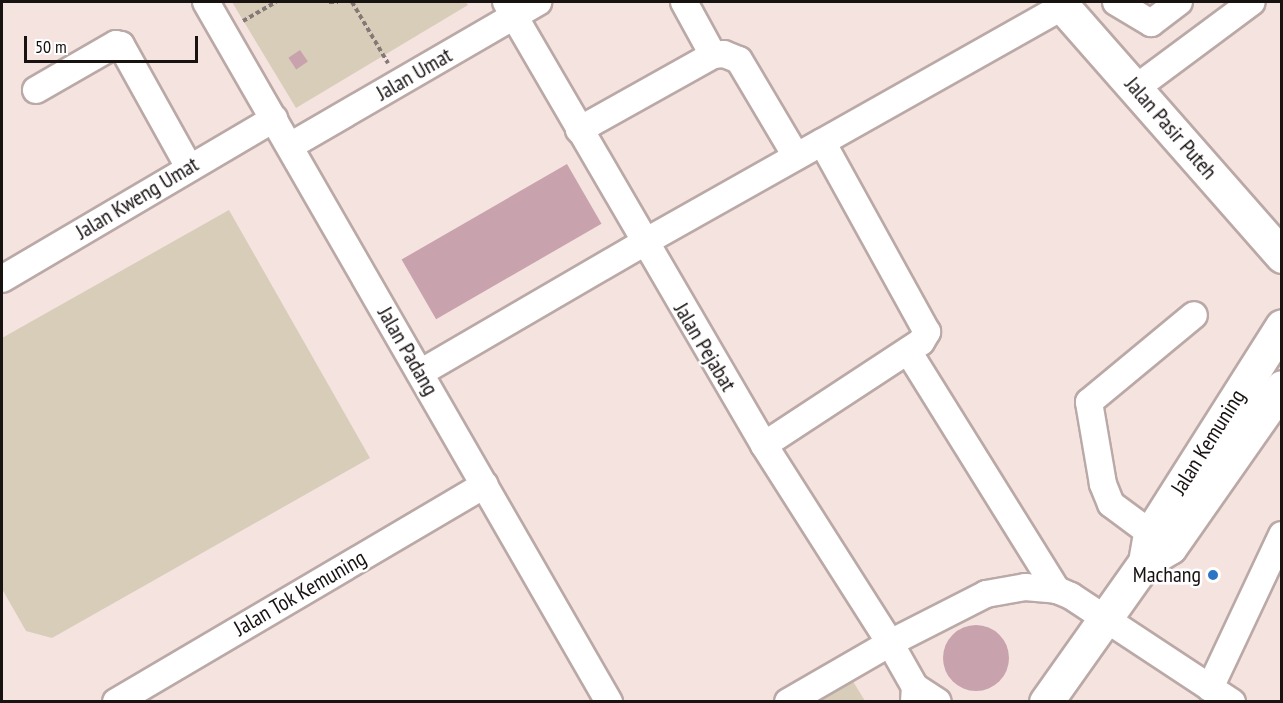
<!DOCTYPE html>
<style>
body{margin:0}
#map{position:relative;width:1283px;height:703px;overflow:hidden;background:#f5e3e0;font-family:"PT Sans Narrow",sans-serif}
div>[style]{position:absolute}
.green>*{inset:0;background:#d8cdb9}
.building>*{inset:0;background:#c8a2ac;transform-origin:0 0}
.round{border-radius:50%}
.path>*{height:4px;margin-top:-2px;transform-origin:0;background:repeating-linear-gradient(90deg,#857977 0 4.5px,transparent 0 7.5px)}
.roads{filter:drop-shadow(2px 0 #baa9a6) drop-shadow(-2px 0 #baa9a6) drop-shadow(0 2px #baa9a6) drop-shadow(0 -2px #baa9a6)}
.minor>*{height:26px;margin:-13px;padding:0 13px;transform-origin:13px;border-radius:13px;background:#fff}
.major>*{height:33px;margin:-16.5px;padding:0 16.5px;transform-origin:16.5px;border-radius:16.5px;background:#fff}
.dots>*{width:16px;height:16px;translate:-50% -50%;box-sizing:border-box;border:3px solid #fff;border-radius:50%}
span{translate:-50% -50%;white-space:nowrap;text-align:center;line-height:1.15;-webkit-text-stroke:5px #fff;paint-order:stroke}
.street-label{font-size:22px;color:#181211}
.poi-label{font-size:22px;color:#181211}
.right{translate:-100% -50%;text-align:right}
.frame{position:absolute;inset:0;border:3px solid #181211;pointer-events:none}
.scale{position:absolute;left:24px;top:36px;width:174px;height:27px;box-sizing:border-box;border:3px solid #181211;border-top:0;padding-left:8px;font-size:18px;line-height:21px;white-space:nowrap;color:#181211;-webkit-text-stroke:4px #fff;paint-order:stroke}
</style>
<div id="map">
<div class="green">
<div style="clip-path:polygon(232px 2px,466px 2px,468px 5px,296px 108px)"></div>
<div style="clip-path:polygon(229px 210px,370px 458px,52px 638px,26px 631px,2px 589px,2px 338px)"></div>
<div style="clip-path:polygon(851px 678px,865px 701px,812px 702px)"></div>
</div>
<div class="building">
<div style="left:300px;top:50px;width:14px;height:14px;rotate:56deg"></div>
<div style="left:567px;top:164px;width:69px;height:191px;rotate:60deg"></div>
<div class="round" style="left:943px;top:625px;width:66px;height:66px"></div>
</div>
<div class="path">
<div style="left:329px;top:2px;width:9px"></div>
<div style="left:352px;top:2px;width:71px;rotate:59.5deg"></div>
<div style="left:243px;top:21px;width:38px;rotate:-30deg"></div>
</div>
<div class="roads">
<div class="minor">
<div style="left:206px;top:2px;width:808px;rotate:60.07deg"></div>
<div style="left:506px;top:2px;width:513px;rotate:59.78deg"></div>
<div style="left:764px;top:445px;width:235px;rotate:57.5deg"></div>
<div style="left:890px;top:643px;width:51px;rotate:60.4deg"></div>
<div style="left:915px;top:687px;width:15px;rotate:94deg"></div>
<div style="left:684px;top:2px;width:60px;rotate:61.3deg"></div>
<div style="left:713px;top:55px;width:11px;rotate:-5deg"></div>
<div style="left:724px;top:54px;width:16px;rotate:22deg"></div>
<div style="left:739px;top:60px;width:112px;rotate:59.3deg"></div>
<div style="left:1116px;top:2px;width:41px;rotate:31deg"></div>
<div style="left:1151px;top:23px;width:35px;rotate:-37deg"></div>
<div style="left:1136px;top:88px;width:144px;rotate:-36.6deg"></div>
<div style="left:36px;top:90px;width:92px;rotate:-29.9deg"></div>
<div style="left:116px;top:44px;width:5px;rotate:11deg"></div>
<div style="left:121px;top:45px;width:140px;rotate:60.9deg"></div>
<div style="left:579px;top:130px;width:154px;rotate:-29.2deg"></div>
<div style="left:290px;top:146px;width:287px;rotate:-30.1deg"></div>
<div style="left:2px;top:279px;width:316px;rotate:-30.5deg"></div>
<div style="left:908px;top:351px;width:282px;rotate:58.1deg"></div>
<div style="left:420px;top:373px;width:258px;rotate:-30.2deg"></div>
<div style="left:643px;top:243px;width:482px;rotate:-29.4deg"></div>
<div style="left:764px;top:445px;width:188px;rotate:-33.3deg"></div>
<div style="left:921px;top:342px;width:12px;rotate:-59deg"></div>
<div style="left:927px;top:332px;width:217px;rotate:-118.9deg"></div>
<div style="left:1165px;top:544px;width:67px;rotate:-143.5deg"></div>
<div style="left:1111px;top:504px;width:22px;rotate:-112deg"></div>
<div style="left:1103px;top:484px;width:83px;rotate:-99.7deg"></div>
<div style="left:1089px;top:402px;width:136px;rotate:-39.6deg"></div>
<div style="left:915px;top:687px;width:27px;rotate:33deg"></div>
<div style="left:1210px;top:688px;width:169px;rotate:-64.8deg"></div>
<div style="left:116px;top:702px;width:428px;rotate:-30.5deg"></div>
<div style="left:788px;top:702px;width:118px;rotate:-30deg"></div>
<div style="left:890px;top:643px;width:108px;rotate:-27deg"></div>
<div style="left:986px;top:594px;width:40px;rotate:-10deg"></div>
<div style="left:1025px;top:587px;width:32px;rotate:5deg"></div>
<div style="left:1057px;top:590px;width:15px;rotate:23deg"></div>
<div style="left:1071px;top:596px;width:193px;rotate:33.4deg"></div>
</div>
<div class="major">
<div style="left:1059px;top:2px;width:338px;rotate:48.7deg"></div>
<div style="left:1145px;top:562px;width:29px;rotate:-31deg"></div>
<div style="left:1170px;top:547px;width:195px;rotate:-55deg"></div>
<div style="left:1046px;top:702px;width:171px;rotate:-54.7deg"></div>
<div style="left:1145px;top:562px;width:28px;rotate:-80deg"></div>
<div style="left:1150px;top:534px;width:246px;rotate:-57.6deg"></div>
</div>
</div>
<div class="dots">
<div style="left:1213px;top:575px;background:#2c75c5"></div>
</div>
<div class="street-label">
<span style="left:414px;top:74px;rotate:-30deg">Jalan Umat</span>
<span style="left:1171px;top:128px;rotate:49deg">Jalan Pasir Puteh</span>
<span style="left:137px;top:198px;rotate:-31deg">Jalan Kweng Umat</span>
<span style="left:705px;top:347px;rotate:59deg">Jalan Pejabat</span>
<span style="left:408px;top:351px;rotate:60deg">Jalan Padang</span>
<span style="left:1208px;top:442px;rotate:-58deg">Jalan Kemuning</span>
<span style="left:300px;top:593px;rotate:-30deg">Jalan Tok Kemuning</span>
</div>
<div class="poi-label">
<span class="right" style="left:1201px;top:575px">Machang</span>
</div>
<div class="frame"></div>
<div class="scale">50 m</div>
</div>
